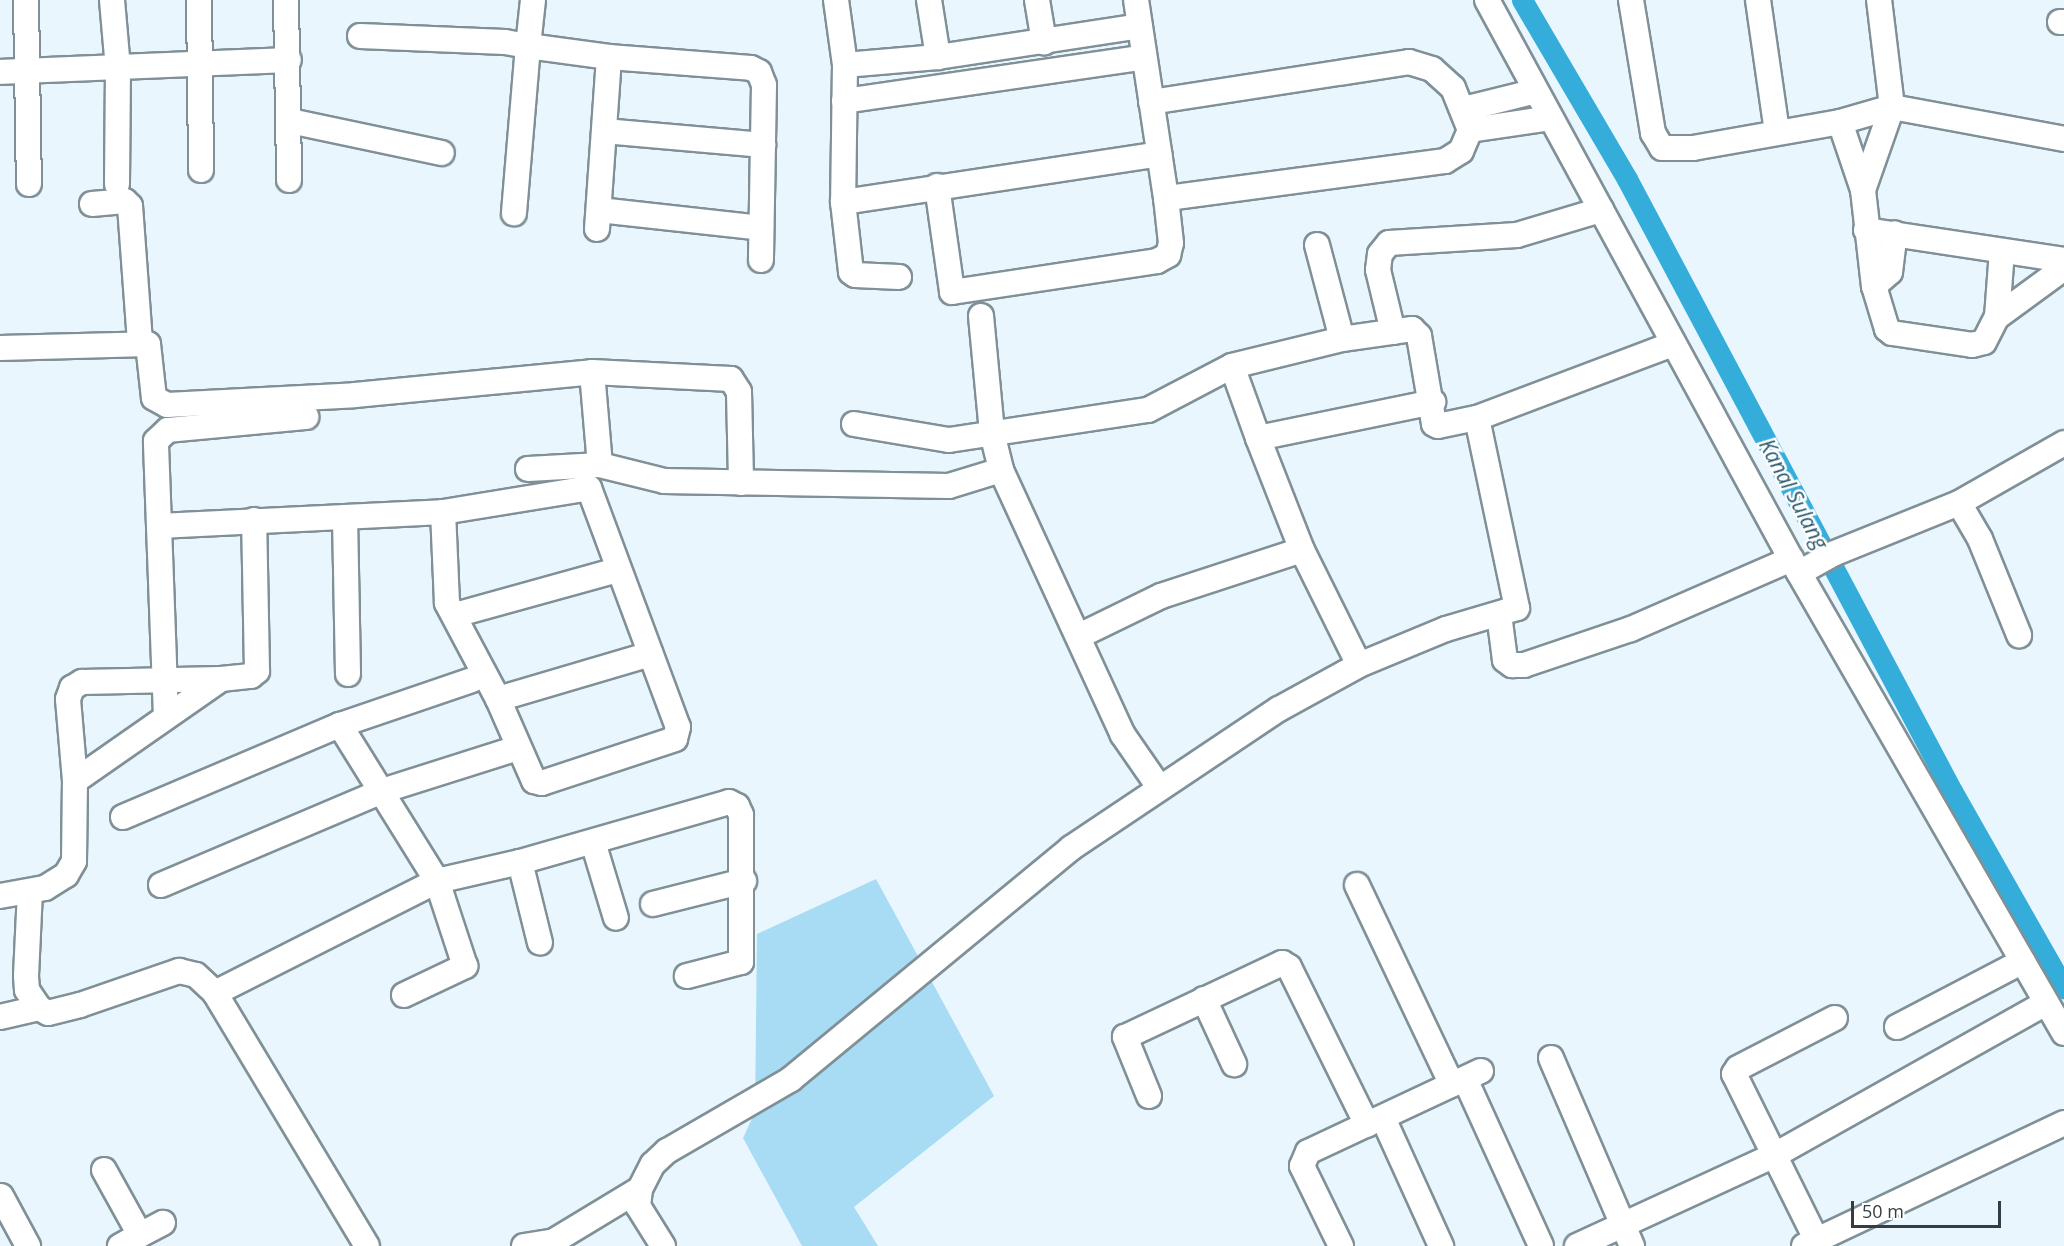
<!DOCTYPE html>
<style>
body{margin:0}
#map{position:relative;width:2064px;height:1246px;overflow:hidden;background:#e9f6fd;font-family:"Open Sans",sans-serif}
div>[style]{position:absolute}
.green>*{inset:0;background:#a8dcf5}
.canal>*{height:21px;margin:-10.5px;padding:0 10.5px;transform-origin:10.5px;border-radius:10.5px;background:#34addb}
.roads{filter:drop-shadow(2px 0 #809097) drop-shadow(-2px 0 #809097) drop-shadow(0 2px #809097) drop-shadow(0 -2px #809097)}
.minor>*{height:24px;margin:-12px;padding:0 12px;transform-origin:12px;border-radius:12px;background:#fff}
span{translate:-50% -50%;white-space:nowrap;text-align:center;line-height:1.15;-webkit-text-stroke:5px #fff;paint-order:stroke}
.water-label{font-size:21px;color:#27566a;font-style:italic}
.scale{position:absolute;left:1851px;top:1201px;width:150px;height:27px;box-sizing:border-box;border:3px solid #363d40;border-top:0;padding-left:8px;font-size:18px;line-height:21px;white-space:nowrap;color:#363d40;-webkit-text-stroke:4px #fff;paint-order:stroke}
</style>
<div id="map">
<div class="green">
<div style="clip-path:polygon(876px 879px,994px 1096px,854px 1207px,878px 1246px,802px 1246px,743px 1138px,755px 1112px,757px 934px)"></div>
</div>
<div class="canal">
<div style="left:1522px;top:0;width:208px;rotate:59.6deg"></div>
<div style="left:1627px;top:179px;width:693px;rotate:62.03deg"></div>
<div style="left:1952px;top:791px;width:227px;rotate:60.4deg"></div>
</div>
<div class="roads">
<div class="minor">
<div style="left:26px;top:0;width:184px;rotate:89.1deg"></div>
<div style="left:112px;top:0;width:68px;rotate:85deg"></div>
<div style="left:118px;top:68px;width:116px;rotate:90.5deg"></div>
<div style="left:199px;top:0;width:170px;rotate:89.3deg"></div>
<div style="left:286px;top:0;width:180px;rotate:89deg"></div>
<div style="left:533px;top:0;width:46px;rotate:96.2deg"></div>
<div style="left:528px;top:46px;width:82px;rotate:7.7deg"></div>
<div style="left:609px;top:57px;width:142px;rotate:4.4deg"></div>
<div style="left:751px;top:68px;width:9px;rotate:27deg"></div>
<div style="left:759px;top:72px;width:14px;rotate:69deg"></div>
<div style="left:764px;top:85px;width:175px;rotate:91deg"></div>
<div style="left:836px;top:0;width:66px;rotate:82.1deg"></div>
<div style="left:845px;top:65px;width:137px;rotate:90.8deg"></div>
<div style="left:929px;top:0;width:58px;rotate:81deg"></div>
<div style="left:1037px;top:0;width:43px;rotate:80.5deg"></div>
<div style="left:1487px;top:0;width:636px;rotate:61.46deg"></div>
<div style="left:1791px;top:559px;width:547px;rotate:60.06deg"></div>
<div style="left:1631px;top:0;width:135px;rotate:80.6deg"></div>
<div style="left:1653px;top:133px;width:17px;rotate:59deg"></div>
<div style="left:1662px;top:148px;width:31px"></div>
<div style="left:1693px;top:148px;width:149px;rotate:-10deg"></div>
<div style="left:1840px;top:122px;width:54px;rotate:-16.1deg"></div>
<div style="left:1892px;top:107px;width:175px;rotate:10.5deg"></div>
<div style="left:1758px;top:0;width:133px;rotate:81.8deg"></div>
<div style="left:2060px;top:22px;width:4px"></div>
<div style="left:360px;top:36px;width:145px;rotate:2.4deg"></div>
<div style="left:505px;top:42px;width:23px;rotate:10deg"></div>
<div style="left:528px;top:46px;width:168px;rotate:94.8deg"></div>
<div style="left:845px;top:65px;width:93px;rotate:-4.9deg"></div>
<div style="left:938px;top:57px;width:204px;rotate:-8.7deg"></div>
<div style="left:0;top:72px;width:289px;rotate:-2.4deg"></div>
<div style="left:844px;top:101px;width:303px;rotate:-8.3deg"></div>
<div style="left:1151px;top:102px;width:261px;rotate:-8.8deg"></div>
<div style="left:1409px;top:62px;width:24px;rotate:17deg"></div>
<div style="left:1432px;top:69px;width:28px;rotate:42deg"></div>
<div style="left:1453px;top:88px;width:45px;rotate:68deg"></div>
<div style="left:1470px;top:130px;width:23px;rotate:113deg"></div>
<div style="left:1461px;top:151px;width:19px;rotate:148deg"></div>
<div style="left:1445px;top:161px;width:281px;rotate:172.4deg"></div>
<div style="left:1464px;top:109px;width:74px;rotate:-14deg"></div>
<div style="left:290px;top:121px;width:155px;rotate:11.9deg"></div>
<div style="left:1840px;top:122px;width:72px;rotate:71.3deg"></div>
<div style="left:1863px;top:190px;width:97px;rotate:83.5deg"></div>
<div style="left:1874px;top:286px;width:45px;rotate:73.2deg"></div>
<div style="left:1887px;top:329px;width:6px;rotate:39deg"></div>
<div style="left:1892px;top:333px;width:81px;rotate:8.5deg"></div>
<div style="left:1972px;top:345px;width:12px;rotate:-14deg"></div>
<div style="left:1984px;top:342px;width:28px;rotate:-63deg"></div>
<div style="left:1997px;top:317px;width:83px;rotate:-36.2deg"></div>
<div style="left:1470px;top:130px;width:81px;rotate:-8.5deg"></div>
<div style="left:604px;top:131px;width:160px;rotate:5deg"></div>
<div style="left:937px;top:186px;width:107px;rotate:81.9deg"></div>
<div style="left:952px;top:292px;width:207px;rotate:-8.6deg"></div>
<div style="left:1157px;top:261px;width:13px;rotate:-29deg"></div>
<div style="left:1168px;top:255px;width:12px;rotate:-76deg"></div>
<div style="left:1171px;top:243px;width:45px;rotate:-96.3deg"></div>
<div style="left:1166px;top:198px;width:200px;rotate:-98.6deg"></div>
<div style="left:1863px;top:190px;width:88px;rotate:-70.7deg"></div>
<div style="left:1892px;top:107px;width:108px;rotate:-96.9deg"></div>
<div style="left:92px;top:204px;width:33px;rotate:-5deg"></div>
<div style="left:125px;top:201px;width:7px;rotate:45deg"></div>
<div style="left:130px;top:206px;width:137px;rotate:85.8deg"></div>
<div style="left:599px;top:210px;width:163px;rotate:6.3deg"></div>
<div style="left:597px;top:229px;width:172px;rotate:-86deg"></div>
<div style="left:1866px;top:230px;width:200px;rotate:8.6deg"></div>
<div style="left:1317px;top:245px;width:97px;rotate:75.1deg"></div>
<div style="left:899px;top:277px;width:44px;rotate:-177.4deg"></div>
<div style="left:855px;top:275px;width:5px;rotate:-143deg"></div>
<div style="left:851px;top:272px;width:70px;rotate:-96.5deg"></div>
<div style="left:843px;top:202px;width:320px;rotate:-8.6deg"></div>
<div style="left:1874px;top:286px;width:21px;rotate:-41deg"></div>
<div style="left:1890px;top:272px;width:39px;rotate:-83deg"></div>
<div style="left:981px;top:316px;width:118px;rotate:84.6deg"></div>
<div style="left:992px;top:433px;width:38px;rotate:76deg"></div>
<div style="left:1001px;top:470px;width:292px;rotate:65.3deg"></div>
<div style="left:1123px;top:735px;width:63px;rotate:55.3deg"></div>
<div style="left:1997px;top:317px;width:66px;rotate:-85.7deg"></div>
<div style="left:1393px;top:332px;width:64px;rotate:-103.6deg"></div>
<div style="left:1378px;top:270px;width:16px;rotate:-83deg"></div>
<div style="left:1380px;top:254px;width:14px;rotate:-51deg"></div>
<div style="left:1389px;top:243px;width:128px;rotate:-3.6deg"></div>
<div style="left:1517px;top:235px;width:88px;rotate:-16.6deg"></div>
<div style="left:0;top:348px;width:148px;rotate:-1.5deg"></div>
<div style="left:148px;top:344px;width:54px;rotate:83.7deg"></div>
<div style="left:154px;top:398px;width:15px;rotate:28deg"></div>
<div style="left:167px;top:405px;width:188px;rotate:-3deg"></div>
<div style="left:355px;top:395px;width:238px;rotate:-5.5deg"></div>
<div style="left:592px;top:372px;width:139px;rotate:2.9deg"></div>
<div style="left:731px;top:379px;width:15px;rotate:58deg"></div>
<div style="left:739px;top:392px;width:91px;rotate:88.7deg"></div>
<div style="left:1232px;top:366px;width:77px;rotate:70.1deg"></div>
<div style="left:1258px;top:438px;width:179px;rotate:-11.6deg"></div>
<div style="left:592px;top:372px;width:93px;rotate:85.1deg"></div>
<div style="left:600px;top:465px;width:66px;rotate:14deg"></div>
<div style="left:664px;top:481px;width:285px;rotate:1deg"></div>
<div style="left:949px;top:486px;width:54px;rotate:-17.1deg"></div>
<div style="left:854px;top:424px;width:96px;rotate:9.6deg"></div>
<div style="left:949px;top:440px;width:201px;rotate:-8.6deg"></div>
<div style="left:1148px;top:410px;width:95px;rotate:-27.6deg"></div>
<div style="left:1232px;top:366px;width:113px;rotate:-13.8deg"></div>
<div style="left:1342px;top:339px;width:71px;rotate:-8.1deg"></div>
<div style="left:1412px;top:329px;width:10px;rotate:45deg"></div>
<div style="left:1419px;top:336px;width:89px;rotate:80.3deg"></div>
<div style="left:1434px;top:424px;width:4px;rotate:27deg"></div>
<div style="left:1438px;top:426px;width:40px;rotate:-12deg"></div>
<div style="left:1477px;top:418px;width:210px;rotate:-20.7deg"></div>
<div style="left:1258px;top:438px;width:120px;rotate:68.6deg"></div>
<div style="left:528px;top:469px;width:72px;rotate:-3.2deg"></div>
<div style="left:1959px;top:503px;width:42px;rotate:59.7deg"></div>
<div style="left:1980px;top:539px;width:104px;rotate:67.9deg"></div>
<div style="left:345px;top:517px;width:157px;rotate:88.9deg"></div>
<div style="left:159px;top:526px;width:284px;rotate:-2.8deg"></div>
<div style="left:443px;top:512px;width:148px;rotate:-9.3deg"></div>
<div style="left:589px;top:488px;width:255px;rotate:69.6deg"></div>
<div style="left:678px;top:727px;width:12px;rotate:104deg"></div>
<div style="left:675px;top:739px;width:140px;rotate:161.7deg"></div>
<div style="left:542px;top:783px;width:8px;rotate:-166deg"></div>
<div style="left:534px;top:781px;width:90px;rotate:-113.7deg"></div>
<div style="left:498px;top:699px;width:109px;rotate:-118deg"></div>
<div style="left:447px;top:603px;width:91px;rotate:-92.5deg"></div>
<div style="left:1799px;top:573px;width:41px;rotate:-29.1deg"></div>
<div style="left:1835px;top:553px;width:134px;rotate:-22deg"></div>
<div style="left:1959px;top:503px;width:121px;rotate:-29.7deg"></div>
<div style="left:1499px;top:614px;width:46px;rotate:82.6deg"></div>
<div style="left:1505px;top:660px;width:9px;rotate:36deg"></div>
<div style="left:1512px;top:665px;width:12px"></div>
<div style="left:1524px;top:665px;width:113px;rotate:-18.6deg"></div>
<div style="left:1631px;top:629px;width:175px;rotate:-23.6deg"></div>
<div style="left:455px;top:615px;width:168px;rotate:-15.5deg"></div>
<div style="left:1079px;top:636px;width:91px;rotate:-26deg"></div>
<div style="left:1161px;top:596px;width:148px;rotate:-18.1deg"></div>
<div style="left:1302px;top:550px;width:128px;rotate:63.6deg"></div>
<div style="left:498px;top:699px;width:159px;rotate:-16.4deg"></div>
<div style="left:166px;top:717px;width:276px;rotate:-92.1deg"></div>
<div style="left:156px;top:441px;width:16px;rotate:-43deg"></div>
<div style="left:168px;top:430px;width:139px;rotate:-5.4deg"></div>
<div style="left:75px;top:781px;width:178px;rotate:-34.9deg"></div>
<div style="left:123px;top:817px;width:236px;rotate:-23deg"></div>
<div style="left:593px;top:842px;width:79px;rotate:73.2deg"></div>
<div style="left:520px;top:862px;width:83px;rotate:76.1deg"></div>
<div style="left:161px;top:885px;width:240px;rotate:-23deg"></div>
<div style="left:382px;top:791px;width:132px;rotate:-17.6deg"></div>
<div style="left:1357px;top:885px;width:221px;rotate:64.6deg"></div>
<div style="left:30px;top:891px;width:85px;rotate:92.7deg"></div>
<div style="left:26px;top:976px;width:14px;rotate:86deg"></div>
<div style="left:27px;top:990px;width:22px;rotate:56deg"></div>
<div style="left:39px;top:1008px;width:10px;rotate:29deg"></div>
<div style="left:48px;top:1013px;width:33px;rotate:-14deg"></div>
<div style="left:80px;top:1005px;width:105px;rotate:-19deg"></div>
<div style="left:179px;top:971px;width:17px;rotate:13deg"></div>
<div style="left:196px;top:975px;width:26px;rotate:43deg"></div>
<div style="left:215px;top:993px;width:295px;rotate:59deg"></div>
<div style="left:0;top:896px;width:46px;rotate:-10.1deg"></div>
<div style="left:45px;top:888px;width:25px;rotate:-32deg"></div>
<div style="left:66px;top:875px;width:16px;rotate:-60deg"></div>
<div style="left:74px;top:861px;width:80px;rotate:-89.3deg"></div>
<div style="left:75px;top:781px;width:82px;rotate:-94.9deg"></div>
<div style="left:68px;top:699px;width:12px;rotate:-70deg"></div>
<div style="left:72px;top:688px;width:12px;rotate:-31deg"></div>
<div style="left:82px;top:682px;width:139px;rotate:-1.2deg"></div>
<div style="left:221px;top:679px;width:30px;rotate:-6deg"></div>
<div style="left:251px;top:676px;width:8px;rotate:-40deg"></div>
<div style="left:257px;top:671px;width:151px;rotate:-91.1deg"></div>
<div style="left:653px;top:904px;width:94px;rotate:-14.2deg"></div>
<div style="left:215px;top:993px;width:249px;rotate:-26.8deg"></div>
<div style="left:437px;top:881px;width:85px;rotate:-12.9deg"></div>
<div style="left:520px;top:862px;width:217px;rotate:-16deg"></div>
<div style="left:729px;top:802px;width:9px;rotate:27deg"></div>
<div style="left:737px;top:806px;width:10px;rotate:66deg"></div>
<div style="left:741px;top:815px;width:147px;rotate:90deg"></div>
<div style="left:741px;top:962px;width:56px;rotate:165.5deg"></div>
<div style="left:404px;top:995px;width:68px;rotate:-25.4deg"></div>
<div style="left:465px;top:966px;width:89px;rotate:-108.2deg"></div>
<div style="left:437px;top:881px;width:184px;rotate:-121.9deg"></div>
<div style="left:340px;top:725px;width:139px;rotate:-18.8deg"></div>
<div style="left:1204px;top:999px;width:72px;rotate:65.2deg"></div>
<div style="left:0;top:1017px;width:40px;rotate:-13deg"></div>
<div style="left:1897px;top:1027px;width:142px;rotate:-27.6deg"></div>
<div style="left:1551px;top:1058px;width:205px;rotate:66.7deg"></div>
<div style="left:1465px;top:1079px;width:183px;rotate:65.5deg"></div>
<div style="left:1149px;top:1096px;width:64px;rotate:-112.1deg"></div>
<div style="left:1125px;top:1037px;width:174px;rotate:-25.2deg"></div>
<div style="left:1282px;top:963px;width:8px;rotate:30deg"></div>
<div style="left:1289px;top:967px;width:176px;rotate:63.7deg"></div>
<div style="left:1383px;top:1118px;width:141px;rotate:65.6deg"></div>
<div style="left:104px;top:1170px;width:74px;rotate:61deg"></div>
<div style="left:140px;top:1235px;width:23px;rotate:151deg"></div>
<div style="left:1px;top:1196px;width:57px;rotate:61.6deg"></div>
<div style="left:140px;top:1235px;width:26px;rotate:-28deg"></div>
<div style="left:1816px;top:1239px;width:184px;rotate:-116.4deg"></div>
<div style="left:1734px;top:1074px;width:7px;rotate:-56deg"></div>
<div style="left:1738px;top:1068px;width:109px;rotate:-27.3deg"></div>
<div style="left:524px;top:1246px;width:30px;rotate:-9deg"></div>
<div style="left:554px;top:1241px;width:100px;rotate:-31.2deg"></div>
<div style="left:663px;top:1246px;width:47px;rotate:-122deg"></div>
<div style="left:638px;top:1206px;width:17px;rotate:-83deg"></div>
<div style="left:640px;top:1189px;width:28px;rotate:-63deg"></div>
<div style="left:653px;top:1164px;width:19px;rotate:-43deg"></div>
<div style="left:667px;top:1151px;width:143px;rotate:-30.1deg"></div>
<div style="left:791px;top:1079px;width:363px;rotate:-39.5deg"></div>
<div style="left:1071px;top:848px;width:250px;rotate:-33.8deg"></div>
<div style="left:1279px;top:709px;width:91px;rotate:-28.8deg"></div>
<div style="left:1359px;top:665px;width:94px;rotate:-22.5deg"></div>
<div style="left:1446px;top:629px;width:74px;rotate:-16.5deg"></div>
<div style="left:1517px;top:608px;width:194px;rotate:-101.9deg"></div>
<div style="left:1341px;top:1246px;width:89px;rotate:-116deg"></div>
<div style="left:1302px;top:1166px;width:15px;rotate:-67deg"></div>
<div style="left:1308px;top:1152px;width:191px;rotate:-25.1deg"></div>
<div style="left:1577px;top:1246px;width:218px;rotate:-24.7deg"></div>
<div style="left:1775px;top:1155px;width:311px;rotate:-29.3deg"></div>
<div style="left:1804px;top:1246px;width:288px;rotate:-25.3deg"></div>
</div>
</div>
<div class="water-label">
<span style="left:1794px;top:494px;rotate:62deg">Kanal Sulang</span>
</div>
<div class="scale">50 m</div>
</div>
